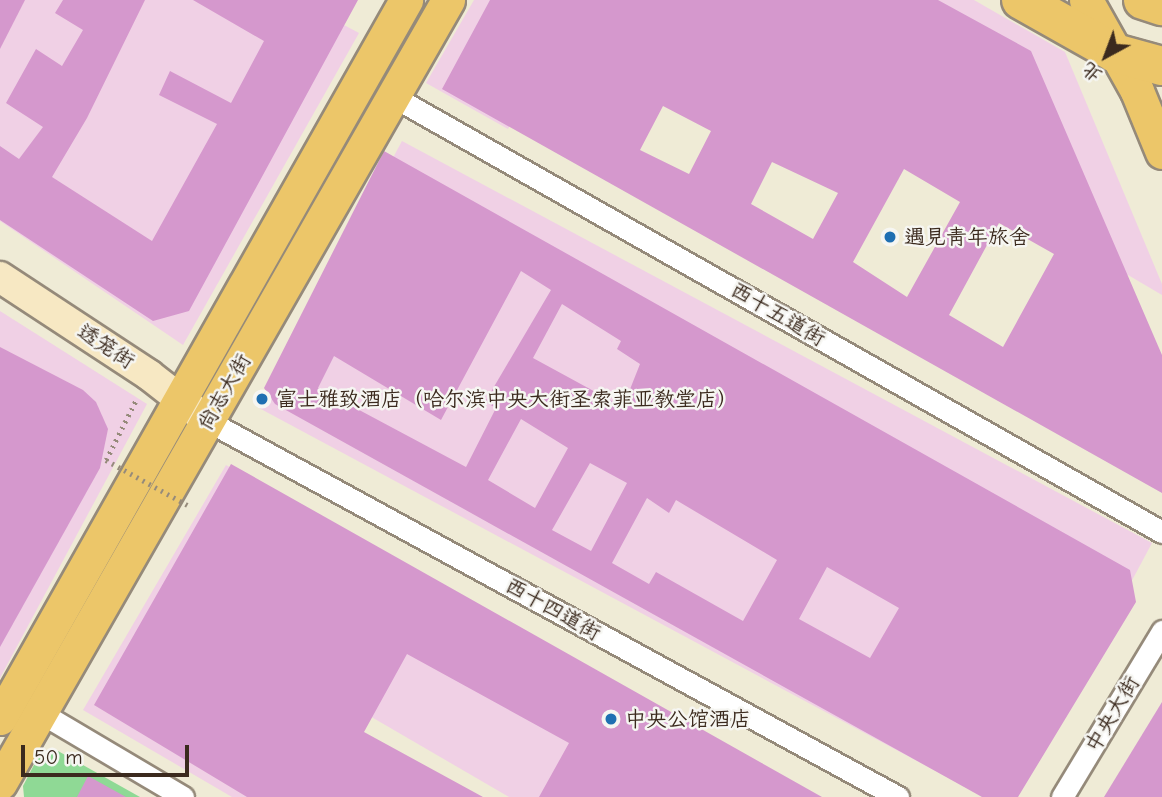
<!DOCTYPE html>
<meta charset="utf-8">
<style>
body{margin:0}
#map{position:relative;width:1162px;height:797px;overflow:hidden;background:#efebd6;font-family:"Comic Neue","LXGW WenKai TC",sans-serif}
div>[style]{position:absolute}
.built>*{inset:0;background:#f0d0e5}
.green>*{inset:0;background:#8fd995}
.building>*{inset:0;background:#d598cd}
.path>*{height:4.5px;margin-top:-2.25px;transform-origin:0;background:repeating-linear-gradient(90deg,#958a7a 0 2px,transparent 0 7px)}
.roads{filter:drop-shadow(2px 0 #958a7a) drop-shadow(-2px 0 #958a7a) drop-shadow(0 2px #958a7a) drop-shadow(0 -2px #958a7a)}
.street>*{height:21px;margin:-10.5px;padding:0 10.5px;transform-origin:10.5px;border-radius:10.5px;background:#fff}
.secondary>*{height:30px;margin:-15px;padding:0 15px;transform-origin:15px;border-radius:15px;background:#f7e8c3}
.primary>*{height:33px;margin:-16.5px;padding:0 16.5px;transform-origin:16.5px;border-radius:16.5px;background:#ecc669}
.highway>*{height:38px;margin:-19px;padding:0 19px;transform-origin:19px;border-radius:19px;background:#ecc669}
.path-bridge>*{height:4.5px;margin-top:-2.25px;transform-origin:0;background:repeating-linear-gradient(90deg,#958a7a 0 2px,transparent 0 7px)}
.dots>*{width:19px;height:19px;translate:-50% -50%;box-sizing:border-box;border:4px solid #f6f6f2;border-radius:50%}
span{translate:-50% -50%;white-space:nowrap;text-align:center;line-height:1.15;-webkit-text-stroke:5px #f6f6f2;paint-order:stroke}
.poi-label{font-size:21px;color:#3b2a1e}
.left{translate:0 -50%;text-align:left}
.street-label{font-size:21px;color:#3b2a1e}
.north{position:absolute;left:1071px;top:21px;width:70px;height:70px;-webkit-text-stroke:5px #f6f6f2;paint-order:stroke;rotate:221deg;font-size:19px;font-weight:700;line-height:28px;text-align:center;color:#3b2a1e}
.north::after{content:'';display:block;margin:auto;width:24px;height:32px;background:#3b2a1e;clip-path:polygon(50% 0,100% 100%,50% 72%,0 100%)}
.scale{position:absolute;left:21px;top:745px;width:168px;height:32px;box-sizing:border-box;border:4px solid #3b2a1e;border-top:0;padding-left:9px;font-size:21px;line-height:24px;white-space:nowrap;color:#3b2a1e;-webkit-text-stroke:5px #f6f6f2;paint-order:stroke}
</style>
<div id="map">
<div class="built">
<div style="clip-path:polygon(0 0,297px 0,359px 33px,183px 345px,0 221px)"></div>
<div style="clip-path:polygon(474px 0,579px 0,508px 129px,426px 83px)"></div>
<div style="clip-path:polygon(660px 0,974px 0,1065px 52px,1162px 284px,1162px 295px)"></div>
<div style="clip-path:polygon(402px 141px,1152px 543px,1016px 797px,984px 797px,259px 408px)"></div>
<div style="clip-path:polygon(0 311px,147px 404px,0 678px)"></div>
<div style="clip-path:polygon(226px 465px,793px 797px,509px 797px,344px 701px,288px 797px,232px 797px,83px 710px)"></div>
</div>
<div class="green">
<div style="clip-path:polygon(58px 751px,140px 797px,24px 797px,23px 786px,37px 759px)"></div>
</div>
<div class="building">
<div style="clip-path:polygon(0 0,25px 0,0 49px)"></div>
<div style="clip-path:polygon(63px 0,145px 0,87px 118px,52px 177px,152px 241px,217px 124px,159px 95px,170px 71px,231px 103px,264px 41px,193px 0,358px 0,189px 311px,153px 321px,0 220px,0 146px,19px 159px,43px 127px,6px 103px,36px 49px,62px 66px,83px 30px,55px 13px)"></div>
<div style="clip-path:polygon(evenodd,490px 0,938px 0,1031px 51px,1162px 355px,1162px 493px,442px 89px,490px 0,663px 106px,711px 131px,689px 174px,640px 150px,663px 106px,490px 0,772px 162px,838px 193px,813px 239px,751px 204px,772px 162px,490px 0,904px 169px,960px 202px,907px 297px,853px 262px,904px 169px,490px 0,999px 223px,1054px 254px,1003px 347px,949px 315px,999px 223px)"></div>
<div style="clip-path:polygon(evenodd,384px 151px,1130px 570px,1136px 602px,1018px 797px,982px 797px,275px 404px,264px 388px,384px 151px,521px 271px,551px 290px,485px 402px,496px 408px,466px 467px,318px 388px,334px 356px,441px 420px,521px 271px,384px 151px,562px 304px,621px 341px,617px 349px,640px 364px,623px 407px,533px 358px,562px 304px,384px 151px,521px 419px,568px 448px,535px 508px,488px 480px,521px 419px,384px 151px,590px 463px,627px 483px,591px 551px,552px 530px,590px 463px,384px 151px,647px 498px,669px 513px,676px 500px,777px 560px,743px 621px,656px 572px,649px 584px,612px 563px,647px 498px,384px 151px,827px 567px,899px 608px,870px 658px,799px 619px,827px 567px)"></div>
<div style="clip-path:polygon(0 347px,83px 390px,96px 402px,108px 429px,100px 468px,0 647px)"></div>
<div style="clip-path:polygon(231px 464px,822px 797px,539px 797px,569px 743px,407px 654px,364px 732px,483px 797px,247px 797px,94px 705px)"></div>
<div style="clip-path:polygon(1162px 702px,1162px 797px,1104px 797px)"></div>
<div style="clip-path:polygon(88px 776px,126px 797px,77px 797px)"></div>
</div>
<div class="path">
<div style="left:106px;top:460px;width:69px;rotate:-63.4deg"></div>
</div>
<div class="roads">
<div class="street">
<div style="left:394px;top:97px;width:883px;rotate:29.53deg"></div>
<div style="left:208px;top:421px;width:786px;rotate:28.59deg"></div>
<div style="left:41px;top:713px;width:165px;rotate:30.6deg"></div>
<div style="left:1062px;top:797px;width:194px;rotate:-58.9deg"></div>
</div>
<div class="secondary">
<div style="left:0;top:277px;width:178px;rotate:33.3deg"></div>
<div style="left:149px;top:375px;width:75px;rotate:37.9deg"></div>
</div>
<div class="primary">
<div style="left:1086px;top:0;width:104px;rotate:60.7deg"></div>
<div style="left:1137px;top:91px;width:66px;rotate:67.7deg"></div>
<div style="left:0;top:718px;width:825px;rotate:-60.51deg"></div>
<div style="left:0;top:783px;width:902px;rotate:-60.22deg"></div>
</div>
<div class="highway">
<div style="left:1021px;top:0;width:108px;rotate:29.4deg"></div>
<div style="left:1115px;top:53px;width:49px;rotate:15.5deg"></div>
<div style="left:1143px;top:0;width:20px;rotate:18deg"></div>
</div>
</div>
<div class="path-bridge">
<div style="left:106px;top:460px;width:97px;rotate:28.9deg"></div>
</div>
<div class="dots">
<div style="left:890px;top:237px;background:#1f6fb2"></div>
<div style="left:262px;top:399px;background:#1f6fb2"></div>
<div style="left:611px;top:719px;background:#1f6fb2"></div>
</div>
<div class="poi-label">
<span class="left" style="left:904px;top:237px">遇見青年旅舍</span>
<span class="left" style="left:276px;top:399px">富士雅致酒店（哈尔滨中央大街圣索菲亚教堂店）</span>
<span class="left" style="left:625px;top:719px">中央公馆酒店</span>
</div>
<div class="street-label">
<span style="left:778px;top:314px;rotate:30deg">西十五道街</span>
<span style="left:106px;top:346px;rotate:33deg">透笼街</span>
<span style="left:224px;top:392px;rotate:-60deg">尚志大街</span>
<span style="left:553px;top:609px;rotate:29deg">西十四道街</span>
<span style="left:1112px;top:714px;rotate:-59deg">中央大街</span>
</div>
<div class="north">北</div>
<div class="scale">50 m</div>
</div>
